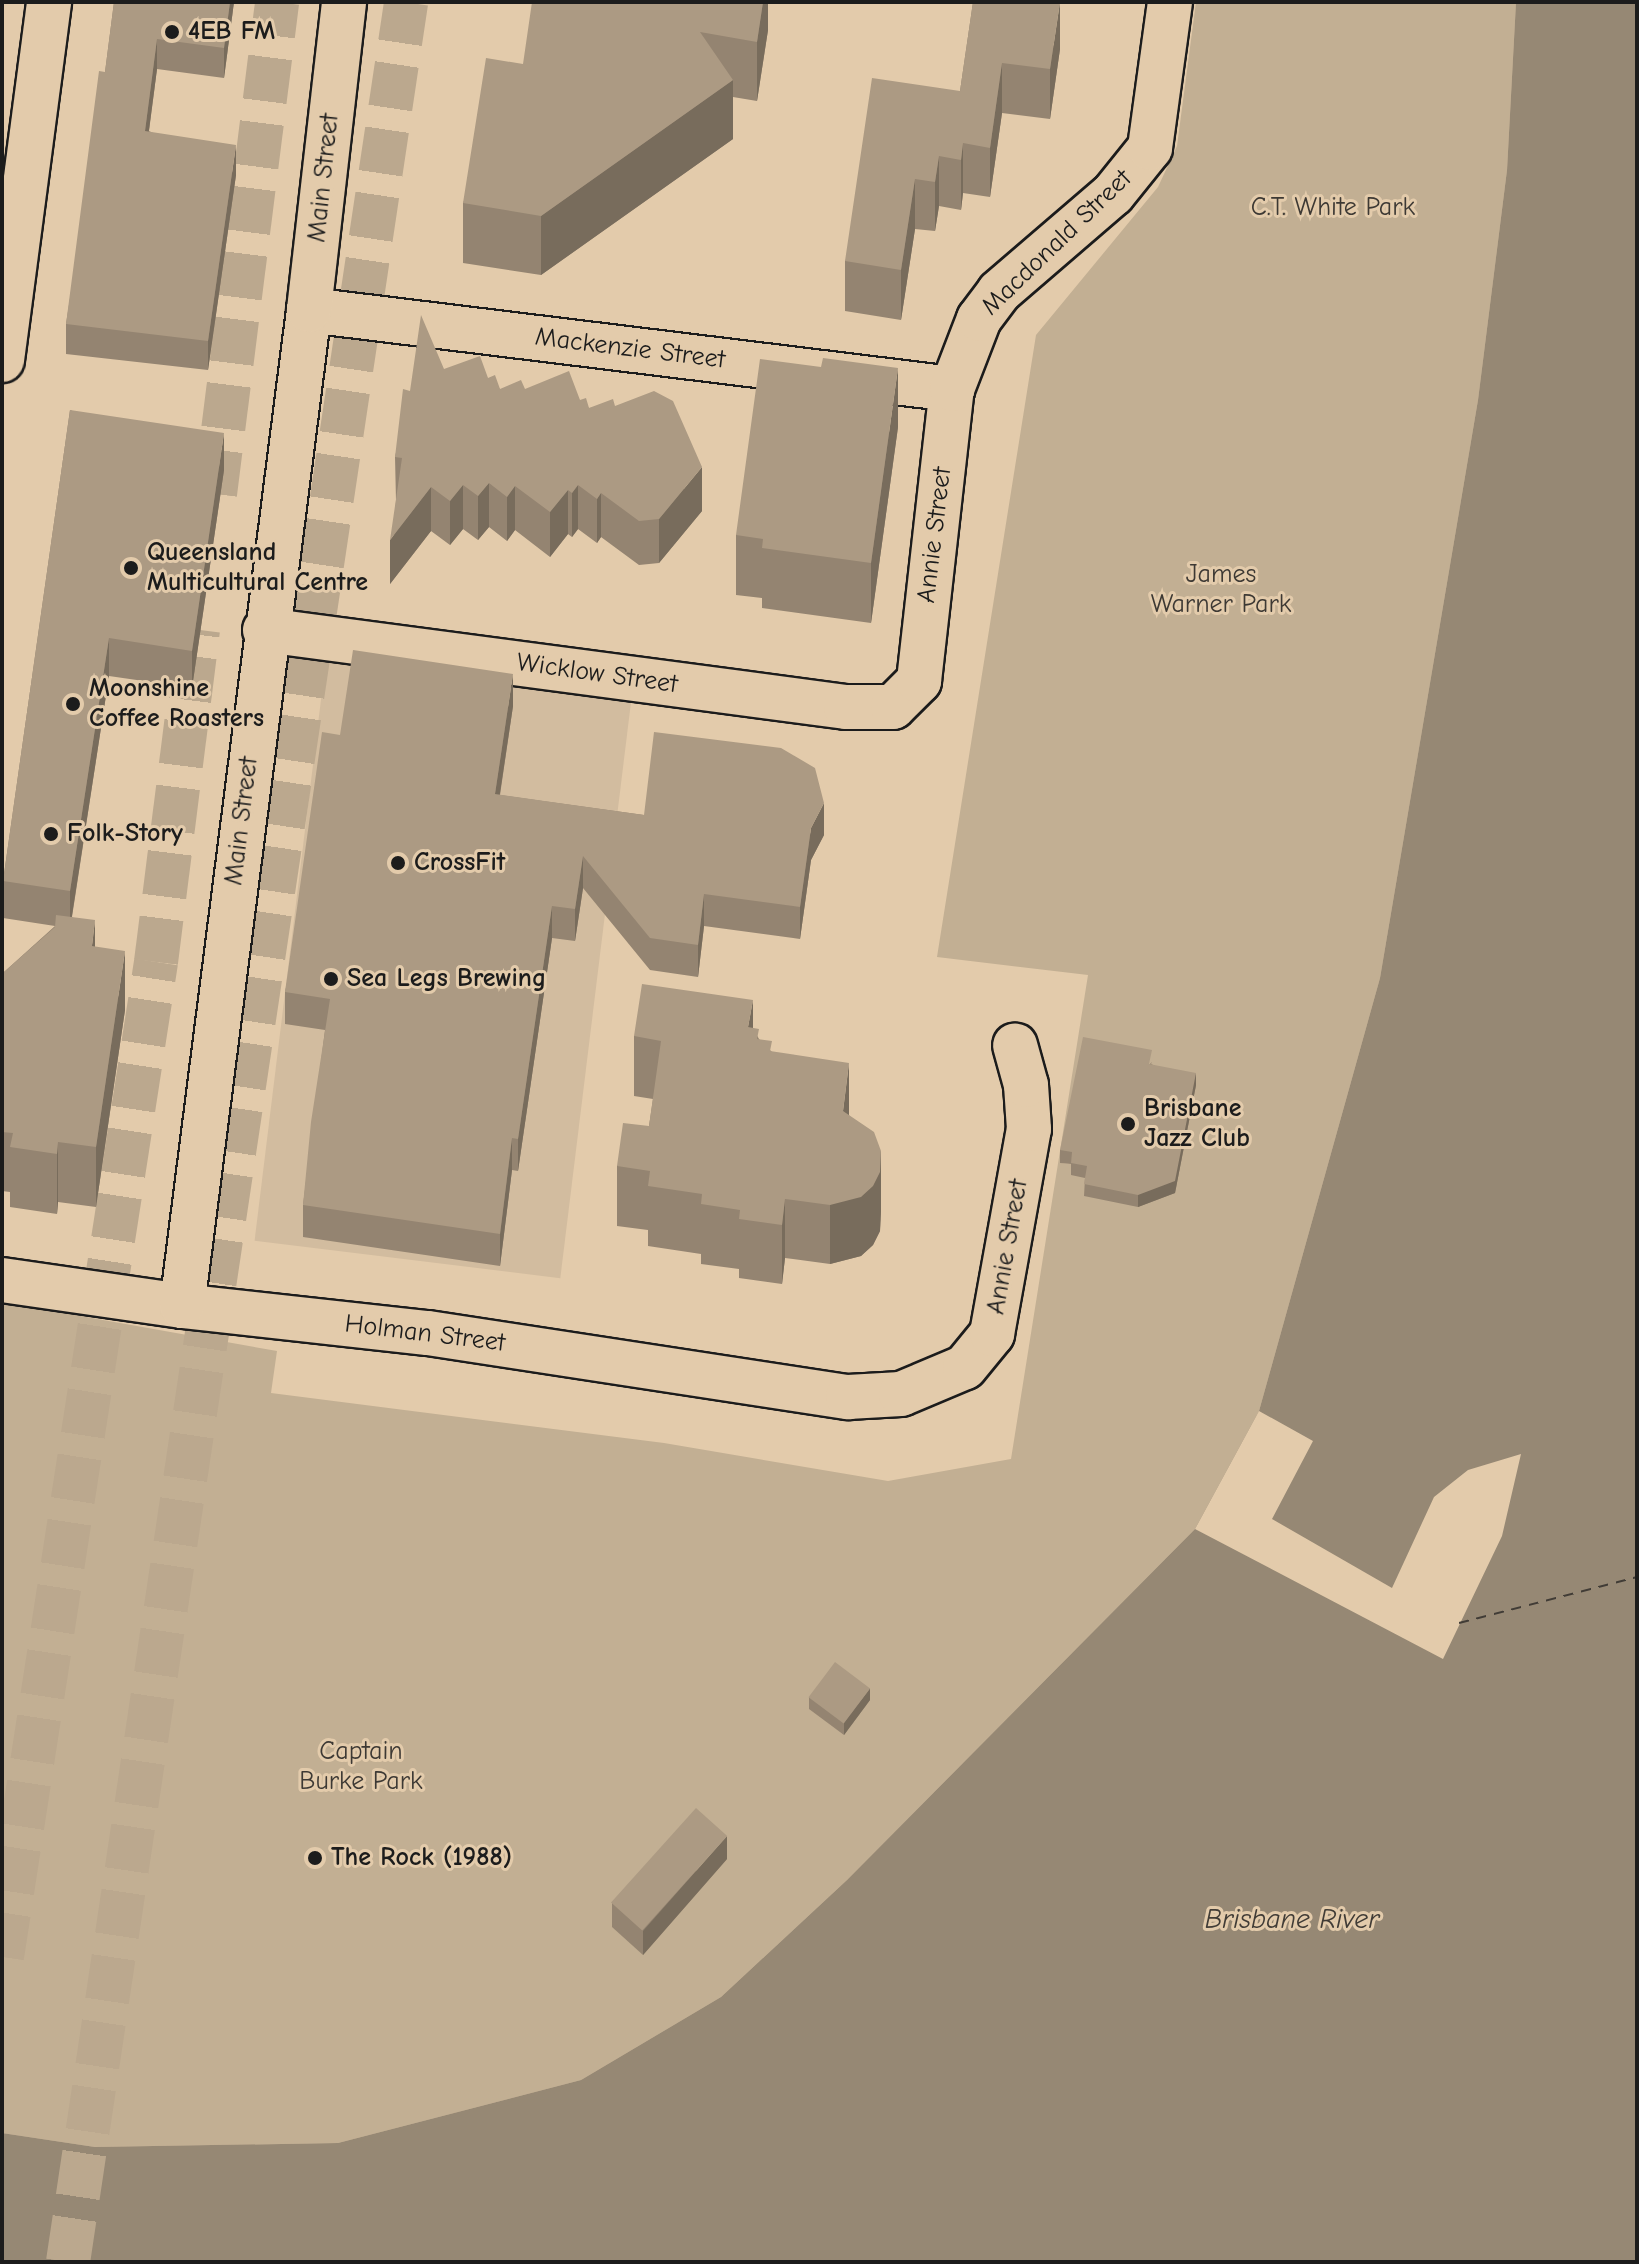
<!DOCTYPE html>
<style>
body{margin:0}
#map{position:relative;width:1639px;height:2264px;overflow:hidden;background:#e3cbab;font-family:"Comic Neue",sans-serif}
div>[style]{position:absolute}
.built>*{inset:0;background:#d2bc9f;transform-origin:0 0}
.green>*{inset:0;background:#c2af93}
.water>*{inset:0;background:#968874}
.pier>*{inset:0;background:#e3cbab}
.ferry>*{height:2px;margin-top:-1px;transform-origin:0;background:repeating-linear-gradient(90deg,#413c36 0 10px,transparent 0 18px)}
.motorway-tunnel>*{height:44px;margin-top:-22px;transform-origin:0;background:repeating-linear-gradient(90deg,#bba88e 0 44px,transparent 0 66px)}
.roads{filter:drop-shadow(2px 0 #1c1c1c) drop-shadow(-2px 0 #1c1c1c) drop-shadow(0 2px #1c1c1c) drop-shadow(0 -2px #1c1c1c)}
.minor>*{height:44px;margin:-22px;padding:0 22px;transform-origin:22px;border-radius:22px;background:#e3cbab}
.tertiary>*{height:44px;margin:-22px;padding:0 22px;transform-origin:22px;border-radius:22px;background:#e3cbab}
.trunk>*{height:44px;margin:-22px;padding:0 22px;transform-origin:22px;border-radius:22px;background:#e3cbab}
.wall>*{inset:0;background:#948471}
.shaded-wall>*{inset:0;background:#786c5c}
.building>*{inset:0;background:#ac9a83;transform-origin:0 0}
.dots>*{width:22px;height:22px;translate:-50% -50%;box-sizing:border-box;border:4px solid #e3cbab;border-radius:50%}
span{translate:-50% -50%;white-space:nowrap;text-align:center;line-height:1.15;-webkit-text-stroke:6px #e3cbab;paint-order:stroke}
.poi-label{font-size:26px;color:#1c1c1c;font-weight:700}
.left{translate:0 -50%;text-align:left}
.street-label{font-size:26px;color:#1c1c1c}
.park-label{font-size:26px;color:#3d3934}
.water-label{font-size:28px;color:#413c36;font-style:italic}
.frame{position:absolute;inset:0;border:4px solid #1c1c1c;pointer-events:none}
</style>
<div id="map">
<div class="built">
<div style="left:326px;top:659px;width:308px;height:586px;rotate:7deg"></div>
</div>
<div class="green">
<div style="clip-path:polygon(evenodd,1196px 2px,1516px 2px,1507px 170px,1478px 400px,1380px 978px,1259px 1411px,1212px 1504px,1195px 1529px,847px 1880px,721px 1997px,581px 2080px,338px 2143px,95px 2147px,2px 2133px,2px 1302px,277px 1351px,271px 1393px,664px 1443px,888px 1481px,1011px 1459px,1088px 975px,937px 957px,1036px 335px,1158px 187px,1177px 146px,1196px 2px,1196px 1085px,1072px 1164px,1061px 1163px,1196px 1085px)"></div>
</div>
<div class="water">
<div style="clip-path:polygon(1516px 2px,1637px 2px,1637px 2262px,2px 2262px,2px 2133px,95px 2147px,338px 2143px,581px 2080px,721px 1997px,847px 1880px,1195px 1529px,1259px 1411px,1380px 978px,1478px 400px,1507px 170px)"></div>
</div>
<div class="pier">
<div style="clip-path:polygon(1259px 1411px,1313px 1441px,1272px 1519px,1392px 1588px,1434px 1497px,1468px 1470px,1521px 1454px,1502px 1536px,1443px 1659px,1195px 1529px)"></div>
</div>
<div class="ferry">
<div style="left:1459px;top:1623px;width:184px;rotate:-14.5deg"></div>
</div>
<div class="motorway-tunnel">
<div style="left:215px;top:494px;width:496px;rotate:-82.8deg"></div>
<div style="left:2px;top:1957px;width:1007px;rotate:-81.2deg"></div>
<div style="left:156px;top:962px;width:335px;rotate:-82.8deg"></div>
<div style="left:68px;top:2262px;width:2285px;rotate:-81.49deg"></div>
</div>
<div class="roads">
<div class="minor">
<div style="left:309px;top:310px;width:648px;rotate:7deg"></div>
<div style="left:265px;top:630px;width:586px;rotate:7.55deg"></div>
<div style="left:846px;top:707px;width:47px"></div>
<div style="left:893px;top:707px;width:37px;rotate:-45deg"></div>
<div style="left:919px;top:681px;width:294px;rotate:-83.6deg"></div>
<div style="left:952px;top:389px;width:75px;rotate:-68.9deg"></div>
<div style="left:979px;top:319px;width:34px;rotate:-53deg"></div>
<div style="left:999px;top:292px;width:150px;rotate:-40.7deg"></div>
<div style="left:1113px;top:194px;width:59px;rotate:-51.2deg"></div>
<div style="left:1150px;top:148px;width:147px;rotate:-82.2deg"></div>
<div style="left:2px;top:1280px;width:182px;rotate:8.2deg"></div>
<div style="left:182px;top:1306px;width:247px;rotate:6.3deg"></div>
<div style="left:428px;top:1333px;width:425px;rotate:8.7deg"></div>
<div style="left:848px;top:1397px;width:53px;rotate:-3.2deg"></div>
<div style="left:901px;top:1394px;width:69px;rotate:-22.9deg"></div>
<div style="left:965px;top:1367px;width:43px;rotate:-50.7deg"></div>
<div style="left:992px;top:1334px;width:208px;rotate:-79.8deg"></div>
<div style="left:1029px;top:1129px;width:44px;rotate:-93.9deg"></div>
<div style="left:1026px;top:1085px;width:41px;rotate:-105.4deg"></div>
</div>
<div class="tertiary">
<div style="left:182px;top:1306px;width:1004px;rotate:-82.73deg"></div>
<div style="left:309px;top:310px;width:310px;rotate:-83.5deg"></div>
</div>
<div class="trunk">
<div style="left:2px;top:360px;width:361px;rotate:-82.5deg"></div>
</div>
</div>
<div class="wall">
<div style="clip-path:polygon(114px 2px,234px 2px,224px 78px,157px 69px,149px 131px,236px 175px,208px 370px,66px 354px,66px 324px,105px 72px)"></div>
<div style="clip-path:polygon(768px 2px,768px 30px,757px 101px,733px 97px,733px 139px,541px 275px,463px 263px,463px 203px,523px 64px)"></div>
<div style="clip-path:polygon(973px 2px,1060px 49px,1050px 119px,1002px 113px,990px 197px,963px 193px,961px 210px,939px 206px,935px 231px,915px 229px,901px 320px,845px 311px,845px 261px,960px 91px)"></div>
<div style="clip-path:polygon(444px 369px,488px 378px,500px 389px,525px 389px,580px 400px,589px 408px,615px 406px,702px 511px,659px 563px,639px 565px,601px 537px,597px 543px,578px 529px,572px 537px,568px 534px,550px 557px,515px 530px,507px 541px,489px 527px,478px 540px,463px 529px,450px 545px,431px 531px,390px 584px,396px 501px,395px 457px,410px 391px)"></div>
<div style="clip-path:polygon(70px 410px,224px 470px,192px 688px,109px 676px,72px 917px,95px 947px,125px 1010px,96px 1207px,58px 1202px,57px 1214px,10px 1207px,10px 1192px,2px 1191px,2px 972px,4px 972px,55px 926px,3px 918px,3px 881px)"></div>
<div style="clip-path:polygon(898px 427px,871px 623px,762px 608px,762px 598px,736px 595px,736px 535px)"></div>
<div style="clip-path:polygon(513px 706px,500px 795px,644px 815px,824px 835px,811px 860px,800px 939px,704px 926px,698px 977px,650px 970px,583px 888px,575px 941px,552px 938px,518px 1171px,512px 1170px,500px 1266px,303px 1237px,303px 1205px,325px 1030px,285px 1024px,285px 992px,340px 735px)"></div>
<div style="clip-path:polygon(753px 1028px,759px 1039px,772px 1052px,849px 1115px,881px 1211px,880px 1231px,873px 1245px,861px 1256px,830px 1264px,785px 1258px,782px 1284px,739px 1278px,739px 1269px,701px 1264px,701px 1254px,648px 1246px,648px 1230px,617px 1226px,617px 1166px,649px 1126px,653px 1099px,634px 1096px,634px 1036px)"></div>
<div style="clip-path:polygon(1152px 1062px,1151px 1064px,1196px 1085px,1175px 1193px,1138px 1207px,1084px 1196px,1085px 1178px,1071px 1175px,1071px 1164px,1060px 1163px,1060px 1150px)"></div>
<div style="clip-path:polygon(809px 1697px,870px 1700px,844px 1735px,809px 1709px)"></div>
<div style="clip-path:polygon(727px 1859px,643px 1955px,612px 1927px,612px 1903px)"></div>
</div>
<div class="shaded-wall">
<div style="clip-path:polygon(230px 2px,234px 2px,224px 78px,224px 48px)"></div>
<div style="clip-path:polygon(763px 2px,768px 2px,768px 30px,757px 101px,757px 42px)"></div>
<div style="clip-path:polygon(1060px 2px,1060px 49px,1050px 119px,1050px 69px)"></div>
<div style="clip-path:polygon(157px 39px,157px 69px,145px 160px,145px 131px)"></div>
<div style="clip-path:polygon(1002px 63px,1002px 113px,990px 197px,990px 148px)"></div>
<div style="clip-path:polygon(733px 80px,733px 139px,541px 275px,541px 216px)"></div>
<div style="clip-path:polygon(963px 143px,963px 193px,961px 210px,961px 160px)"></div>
<div style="clip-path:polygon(236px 145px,236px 175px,208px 370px,208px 341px)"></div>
<div style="clip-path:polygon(939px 156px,939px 206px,935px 231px,935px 182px)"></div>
<div style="clip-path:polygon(915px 179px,915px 229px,901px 320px,901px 270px)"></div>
<div style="clip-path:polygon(898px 368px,898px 427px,871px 623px,871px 563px)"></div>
<div style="clip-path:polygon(224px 433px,224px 470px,192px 688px,192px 651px)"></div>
<div style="clip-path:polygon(702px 467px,702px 511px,659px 563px,659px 519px)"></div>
<div style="clip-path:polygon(489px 483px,489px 527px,478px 540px,478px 496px)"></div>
<div style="clip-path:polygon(463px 485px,463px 529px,450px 545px,450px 501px)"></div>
<div style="clip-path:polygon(578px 485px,578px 529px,572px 537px,572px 493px)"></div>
<div style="clip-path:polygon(515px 486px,515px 530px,507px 541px,507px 497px)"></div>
<div style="clip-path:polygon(431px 487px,431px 531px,390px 584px,390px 540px)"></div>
<div style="clip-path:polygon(568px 490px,568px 534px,550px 557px,550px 512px)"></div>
<div style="clip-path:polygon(601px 493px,601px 537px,597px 543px,597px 499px)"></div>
<div style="clip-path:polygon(109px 638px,109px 676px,70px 928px,70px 891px)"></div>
<div style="clip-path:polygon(513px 674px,513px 706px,495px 826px,495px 794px)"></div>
<div style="clip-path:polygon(824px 803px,824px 835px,811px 860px,800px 939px,800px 907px,811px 828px)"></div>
<div style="clip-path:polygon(583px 856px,583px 888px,575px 941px,575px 909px)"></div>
<div style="clip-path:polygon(704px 894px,704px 926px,698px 977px,698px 945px)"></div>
<div style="clip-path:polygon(552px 906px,552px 938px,518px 1171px,518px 1139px)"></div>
<div style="clip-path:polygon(95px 920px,95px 980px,92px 946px)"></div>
<div style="clip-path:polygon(125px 951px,125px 1010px,96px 1207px,96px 1147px)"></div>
<div style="clip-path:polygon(753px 1000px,753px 1059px,748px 1027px)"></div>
<div style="clip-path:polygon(849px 1063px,849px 1123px,843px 1111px)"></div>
<div style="clip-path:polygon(1196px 1073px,1196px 1085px,1175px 1193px,1138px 1207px,1138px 1195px)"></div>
<div style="clip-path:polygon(512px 1138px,512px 1170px,500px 1266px,500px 1234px)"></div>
<div style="clip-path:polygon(58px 1142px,58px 1202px,57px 1214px,57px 1154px)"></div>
<div style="clip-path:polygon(881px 1151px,881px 1211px,880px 1231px,873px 1245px,861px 1256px,830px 1264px,830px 1205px)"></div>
<div style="clip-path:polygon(785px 1199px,785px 1258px,782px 1284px,782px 1225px)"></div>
<div style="clip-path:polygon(870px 1688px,870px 1700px,844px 1735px,844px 1723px)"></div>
<div style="clip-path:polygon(727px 1836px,727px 1859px,643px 1955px,643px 1931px)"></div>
</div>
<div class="building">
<div style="clip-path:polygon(114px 2px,230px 2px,224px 48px,157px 39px,145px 131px,236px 145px,208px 341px,66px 324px,99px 71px,105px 72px)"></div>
<div style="clip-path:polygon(532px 2px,763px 2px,757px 42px,700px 32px,733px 80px,541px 216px,463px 203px,486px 58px,523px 64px)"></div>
<div style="clip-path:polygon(973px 2px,1060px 2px,1050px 69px,1002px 63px,990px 148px,963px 143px,961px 160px,939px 156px,935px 182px,915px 179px,901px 270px,845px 261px,872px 78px,960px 91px)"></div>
<div style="clip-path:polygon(421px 315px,444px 369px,480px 356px,488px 378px,495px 375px,500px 389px,521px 380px,525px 389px,569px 371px,580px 400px,586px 398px,589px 408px,613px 399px,615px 406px,654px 391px,673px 401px,702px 467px,659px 519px,639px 521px,601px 493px,597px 499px,578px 485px,572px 493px,568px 490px,550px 512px,515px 486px,507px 497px,489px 483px,478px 496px,463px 485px,450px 501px,431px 487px,390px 540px,402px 458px,395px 457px,403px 389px,410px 391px)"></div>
<div style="clip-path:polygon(823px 358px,898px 368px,871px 563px,762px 548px,763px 539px,736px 535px,760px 359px,821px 367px)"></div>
<div style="clip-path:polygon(70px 410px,224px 433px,192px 651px,109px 638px,70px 891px,3px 881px)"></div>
<div style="clip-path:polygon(353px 650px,513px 674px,495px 794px,644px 815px,654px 732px,781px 748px,815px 768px,824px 803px,811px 828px,800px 907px,704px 894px,698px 945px,650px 938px,583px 856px,575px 909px,552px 906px,518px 1139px,512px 1138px,500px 1234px,303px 1205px,311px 1122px,330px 999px,285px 992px,322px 732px,340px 735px)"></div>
<div style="clip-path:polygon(56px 915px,95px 920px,92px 946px,125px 951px,96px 1147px,58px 1142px,57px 1154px,10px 1147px,13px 1133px,2px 1132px,2px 972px,4px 972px,55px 927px)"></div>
<div style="clip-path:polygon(642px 984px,753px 1000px,748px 1027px,759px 1029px,757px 1039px,772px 1041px,770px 1051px,849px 1063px,843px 1111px,874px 1132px,881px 1151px,880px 1172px,873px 1186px,861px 1197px,830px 1205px,785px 1199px,782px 1225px,739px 1219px,740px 1210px,701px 1204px,702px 1194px,648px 1186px,650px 1171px,617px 1166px,623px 1123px,649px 1126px,661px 1041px,634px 1036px)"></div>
<div style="clip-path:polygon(1083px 1037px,1152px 1050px,1149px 1064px,1196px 1073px,1175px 1181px,1138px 1195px,1084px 1184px,1087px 1166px,1071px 1163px,1072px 1152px,1060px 1150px)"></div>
<div style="left:835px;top:1662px;width:44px;height:44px;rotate:37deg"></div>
<div style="left:696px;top:1808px;width:42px;height:127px;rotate:42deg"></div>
</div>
<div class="dots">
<div style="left:172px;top:32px;background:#1c1c1c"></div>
<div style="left:131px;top:568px;background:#1c1c1c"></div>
<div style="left:73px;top:704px;background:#1c1c1c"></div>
<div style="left:51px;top:834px;background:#1c1c1c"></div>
<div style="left:398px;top:863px;background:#1c1c1c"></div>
<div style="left:331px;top:979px;background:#1c1c1c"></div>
<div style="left:1128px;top:1124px;background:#1c1c1c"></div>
<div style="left:315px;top:1858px;background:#1c1c1c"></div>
</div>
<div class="poi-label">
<span class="left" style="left:188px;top:32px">4EB FM</span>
<span class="left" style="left:147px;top:568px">Queensland<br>Multicultural Centre</span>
<span class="left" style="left:89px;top:704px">Moonshine<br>Coffee Roasters</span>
<span class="left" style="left:67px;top:834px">Folk-Story</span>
<span class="left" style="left:414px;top:863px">CrossFit</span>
<span class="left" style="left:347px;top:979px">Sea Legs Brewing</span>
<span class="left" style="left:1144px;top:1124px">Brisbane<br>Jazz Club</span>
<span class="left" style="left:331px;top:1858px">The Rock (1988)</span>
</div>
<div class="street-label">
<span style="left:324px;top:178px;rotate:-84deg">Main Street</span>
<span style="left:1057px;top:243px;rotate:-44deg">Macdonald Street</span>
<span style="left:630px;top:349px;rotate:7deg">Mackenzie Street</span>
<span style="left:935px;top:535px;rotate:-83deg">Annie Street</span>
<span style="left:597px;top:674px;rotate:8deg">Wicklow Street</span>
<span style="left:242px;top:821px;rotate:-83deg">Main Street</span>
<span style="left:1008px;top:1247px;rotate:-80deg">Annie Street</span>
<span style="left:425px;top:1334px;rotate:7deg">Holman Street</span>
</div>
<div class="park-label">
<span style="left:1333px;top:208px">C.T. White Park</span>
<span style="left:1221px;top:590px">James<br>Warner Park</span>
<span style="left:361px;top:1767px">Captain<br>Burke Park</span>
</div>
<div class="water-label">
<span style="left:1292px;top:1919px">Brisbane River</span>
</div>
<div class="frame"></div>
</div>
